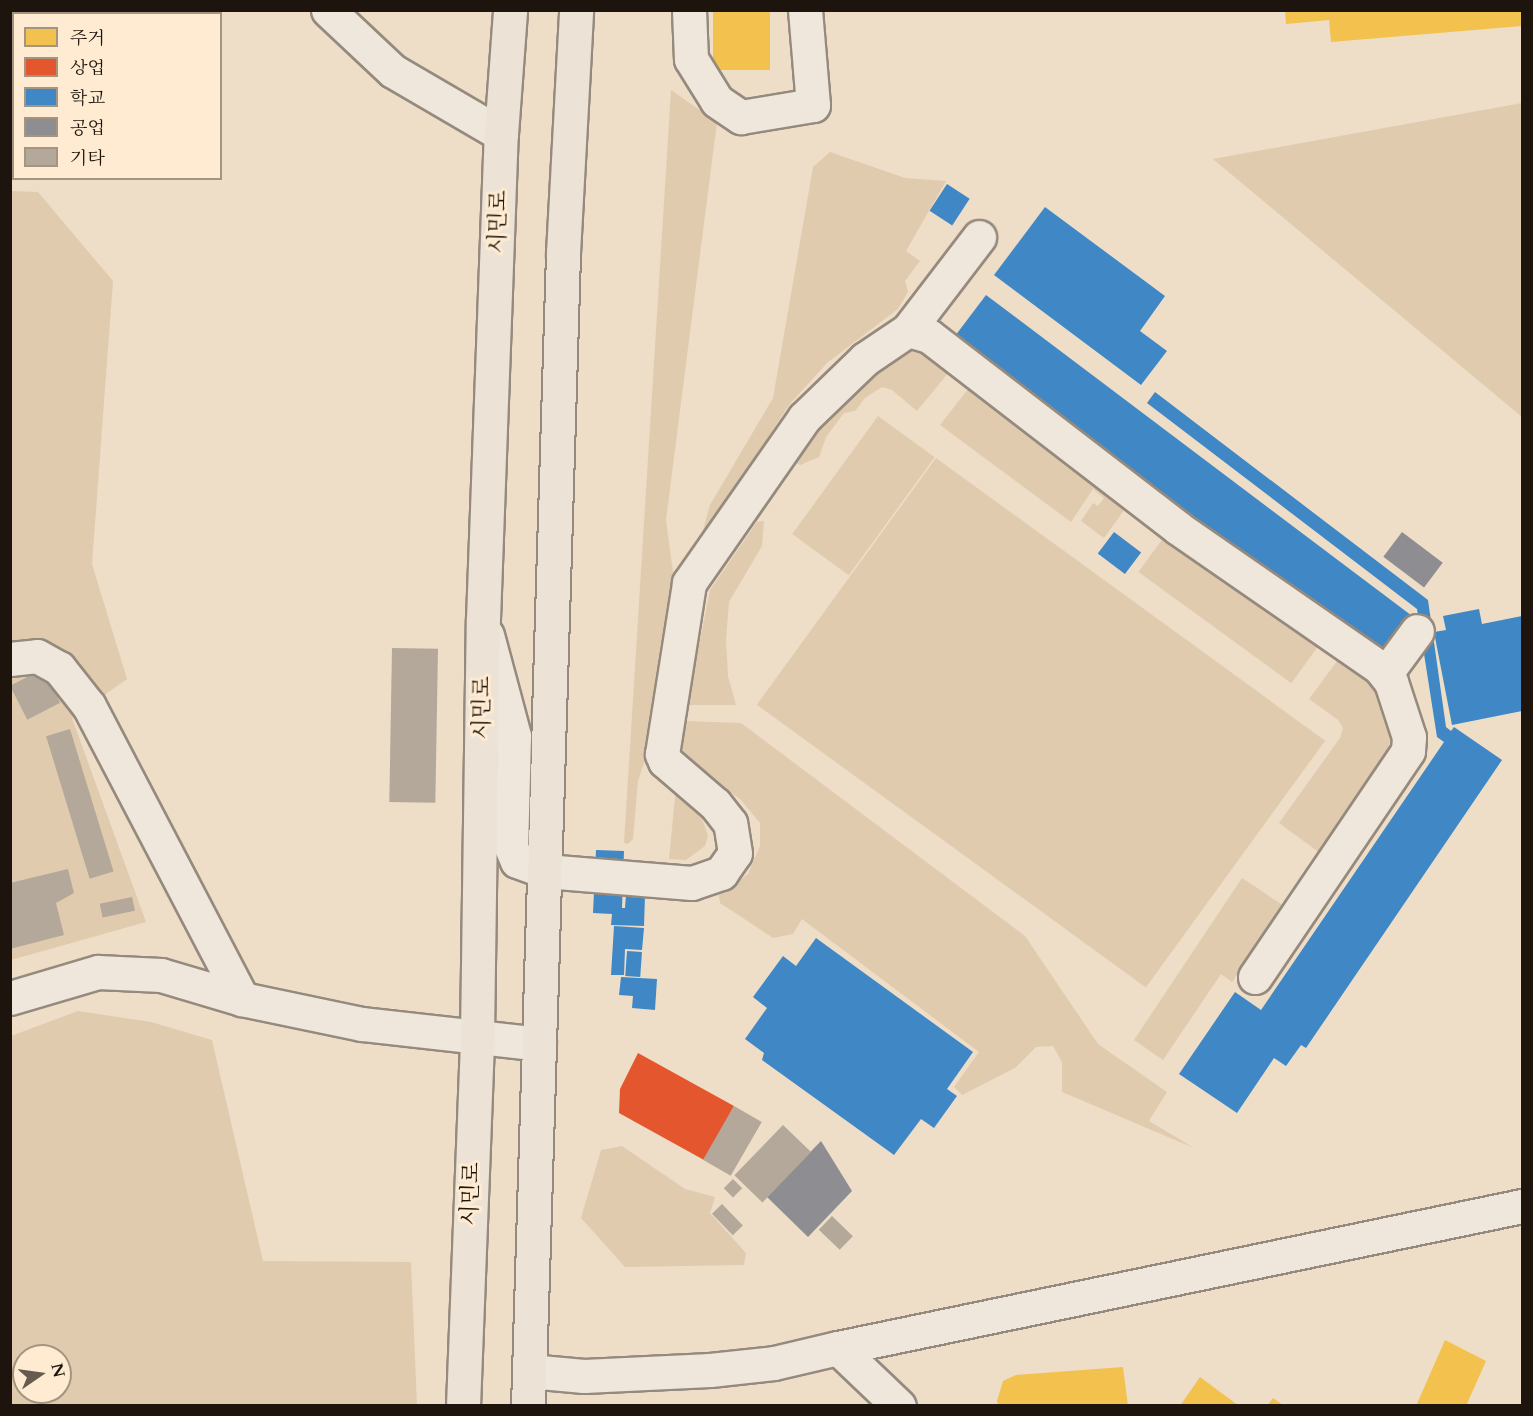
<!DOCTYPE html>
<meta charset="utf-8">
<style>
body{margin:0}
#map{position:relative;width:1533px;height:1416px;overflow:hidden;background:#eeddc7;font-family:Cardo,"Noto Serif KR",serif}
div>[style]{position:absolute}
.green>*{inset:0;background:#e1cbaf;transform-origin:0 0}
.homes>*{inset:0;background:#f2c14e;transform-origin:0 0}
.shops>*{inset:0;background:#e4572e}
.schools>*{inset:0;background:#3f88c5;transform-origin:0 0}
.industry>*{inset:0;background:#8d8d92;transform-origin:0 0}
.building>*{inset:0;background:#b3a899;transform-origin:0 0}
.roads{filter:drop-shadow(2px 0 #958a7d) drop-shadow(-2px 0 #958a7d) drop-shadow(0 2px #958a7d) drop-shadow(0 -2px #958a7d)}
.minor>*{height:33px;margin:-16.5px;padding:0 16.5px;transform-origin:16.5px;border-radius:16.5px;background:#efe7dc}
.major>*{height:33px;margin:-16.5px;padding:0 16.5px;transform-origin:16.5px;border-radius:16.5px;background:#ece3d6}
span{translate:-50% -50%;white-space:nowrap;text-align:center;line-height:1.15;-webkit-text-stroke:6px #feebd1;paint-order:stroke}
.street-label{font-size:22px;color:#1d150d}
.frame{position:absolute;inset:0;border:12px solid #1d150d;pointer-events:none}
.legend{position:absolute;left:12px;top:12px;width:210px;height:168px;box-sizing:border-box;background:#feebd1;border:2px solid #a49583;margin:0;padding:8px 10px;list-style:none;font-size:18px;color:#1d150d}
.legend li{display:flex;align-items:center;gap:12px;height:30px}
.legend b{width:30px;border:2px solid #a49583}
.north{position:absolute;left:12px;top:1344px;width:60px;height:60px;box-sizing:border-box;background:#feebd1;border:2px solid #a49583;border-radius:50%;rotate:77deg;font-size:16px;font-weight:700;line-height:24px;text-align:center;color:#1d150d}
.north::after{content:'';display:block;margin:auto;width:21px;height:27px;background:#665b4e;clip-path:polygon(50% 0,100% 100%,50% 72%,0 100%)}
</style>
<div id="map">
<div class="green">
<div style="clip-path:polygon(11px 10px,129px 10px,129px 11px,14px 14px,11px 55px)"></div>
<div style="clip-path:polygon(671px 90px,717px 122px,666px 520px,673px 572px,649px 748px,638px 781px,633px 839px,628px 844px,624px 843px)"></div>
<div style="clip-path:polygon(1522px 103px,1522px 417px,1213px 159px)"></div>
<div style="clip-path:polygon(830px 152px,905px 178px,946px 181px,906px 251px,920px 261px,905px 281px,908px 292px,898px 309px,827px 363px,789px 405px,699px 544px,710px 505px,773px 398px,813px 167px)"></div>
<div style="clip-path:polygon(10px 191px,38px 192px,113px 281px,92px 564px,127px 679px,72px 718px,146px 922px,11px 960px)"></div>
<div style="clip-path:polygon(912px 346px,954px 366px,917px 411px,892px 390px,882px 387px,865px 398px,855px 411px,844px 413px,826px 437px,819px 457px,800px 465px,793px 461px,870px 372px)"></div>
<div style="clip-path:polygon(975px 380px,1133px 498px,1104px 538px,1081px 521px,1093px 503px,1098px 506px,1104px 498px,1093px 489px,1071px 522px,940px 425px)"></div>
<div style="left:878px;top:416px;width:70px;height:146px;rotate:36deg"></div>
<div style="left:936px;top:458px;width:481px;height:305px;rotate:36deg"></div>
<div style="clip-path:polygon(764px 521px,762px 546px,729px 602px,726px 640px,728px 676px,736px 705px,687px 705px,710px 590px,757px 522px)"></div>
<div style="left:1169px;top:530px;width:189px;height:52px;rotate:36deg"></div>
<div style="clip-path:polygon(1340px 657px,1371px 680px,1380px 694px,1391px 731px,1389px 747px,1384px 761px,1320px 853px,1279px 823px,1340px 738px,1343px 728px,1338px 720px,1309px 699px)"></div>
<div style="clip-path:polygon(686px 721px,741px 723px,1025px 936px,1098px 1044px,1167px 1092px,1149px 1121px,1194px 1148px,1062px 1092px,1062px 1062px,1053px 1046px,1036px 1047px,1015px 1068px,962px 1095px,954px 1087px,979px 1052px,802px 919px,793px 934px,773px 938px,720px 903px,719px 895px,748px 874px,760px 846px,760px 823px,741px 800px,679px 753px)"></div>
<div style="clip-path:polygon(676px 787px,702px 819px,708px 836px,705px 846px,686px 860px,669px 859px)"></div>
<div style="clip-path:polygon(1242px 878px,1284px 906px,1232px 982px,1221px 974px,1163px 1060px,1134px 1040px)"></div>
<div style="clip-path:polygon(evenodd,78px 1011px,151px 1022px,212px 1040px,263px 1261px,411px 1262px,417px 1405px,11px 1405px,11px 1036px,78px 1011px,24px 1356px,60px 1356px,60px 1392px,24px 1392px,24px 1356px)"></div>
<div style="clip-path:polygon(622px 1146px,685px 1189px,715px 1197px,710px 1213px,746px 1253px,744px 1265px,625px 1267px,581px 1218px,601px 1150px)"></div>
</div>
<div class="homes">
<div style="left:713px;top:10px;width:57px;height:60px"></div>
<div style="clip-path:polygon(1285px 10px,1522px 10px,1522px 26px,1331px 42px,1329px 20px,1286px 24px)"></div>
<div style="clip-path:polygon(1445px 1340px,1486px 1361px,1466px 1406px,1416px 1406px)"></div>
<div style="clip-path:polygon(1123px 1367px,1128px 1406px,999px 1406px,997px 1401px,1003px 1381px,1016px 1375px)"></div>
<div style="clip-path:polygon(1200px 1377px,1239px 1406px,1180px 1406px)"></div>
<div style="clip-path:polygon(1273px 1398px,1284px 1406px,1267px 1406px)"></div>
</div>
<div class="shops">
<div style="clip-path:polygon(638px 1053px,734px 1106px,704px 1160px,619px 1113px,620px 1089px)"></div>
</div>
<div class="schools">
<div style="left:947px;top:184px;width:27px;height:32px;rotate:33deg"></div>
<div style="clip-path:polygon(1045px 207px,1165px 296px,1140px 331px,1167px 351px,1141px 385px,994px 275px)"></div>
<div style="left:986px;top:295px;width:534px;height:53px;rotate:37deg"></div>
<div style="clip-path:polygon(1155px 392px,1428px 600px,1446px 727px,1451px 731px,1454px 727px,1502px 760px,1306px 1048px,1301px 1045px,1286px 1066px,1274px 1058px,1237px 1113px,1179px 1074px,1235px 992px,1261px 1010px,1444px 742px,1437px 737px,1417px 609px,1147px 403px)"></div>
<div style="left:1114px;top:532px;width:34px;height:27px;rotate:37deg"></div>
<div style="clip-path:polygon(1479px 609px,1482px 624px,1522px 616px,1522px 711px,1452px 725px,1434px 632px,1446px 630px,1443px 616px)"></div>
<div style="clip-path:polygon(596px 850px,624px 851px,622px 908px,625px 908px,626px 894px,645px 895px,644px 926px,611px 925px,612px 914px,593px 913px)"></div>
<div style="clip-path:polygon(614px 926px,644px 928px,642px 950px,625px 949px,624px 975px,611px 975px)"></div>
<div style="clip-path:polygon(816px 938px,973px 1052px,947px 1089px,957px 1096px,934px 1128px,921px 1119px,894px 1155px,762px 1060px,764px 1053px,745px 1039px,767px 1008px,753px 997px,783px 956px,796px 966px)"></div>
<div style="left:627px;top:951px;width:15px;height:25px;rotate:4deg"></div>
<div style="clip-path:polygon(621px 977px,657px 979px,655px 1010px,632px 1008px,633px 996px,619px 995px)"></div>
</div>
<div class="industry">
<div style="left:1402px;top:532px;width:51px;height:31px;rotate:37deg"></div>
<div style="clip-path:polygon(821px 1141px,852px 1191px,808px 1237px,767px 1197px)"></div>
</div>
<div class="building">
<div style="left:392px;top:648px;width:46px;height:154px;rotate:1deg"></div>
<div style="left:43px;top:669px;width:38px;height:37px;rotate:63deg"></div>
<div style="left:70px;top:729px;width:149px;height:25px;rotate:73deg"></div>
<div style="clip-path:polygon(68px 869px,74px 893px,56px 903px,64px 935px,10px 949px,10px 883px)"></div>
<div style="left:132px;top:897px;width:14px;height:33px;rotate:78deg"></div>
<div style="left:734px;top:1106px;width:32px;height:62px;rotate:30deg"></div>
<div style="left:783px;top:1125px;width:39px;height:70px;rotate:44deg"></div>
<div style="left:733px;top:1179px;width:13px;height:13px;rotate:45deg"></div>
<div style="left:722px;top:1204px;width:30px;height:14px;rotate:46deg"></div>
<div style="left:832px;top:1216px;width:29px;height:19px;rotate:44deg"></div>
</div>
<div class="roads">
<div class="minor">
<div style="left:328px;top:10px;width:89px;rotate:43.2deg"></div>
<div style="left:393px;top:71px;width:125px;rotate:30.3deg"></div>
<div style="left:689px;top:10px;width:49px;rotate:87.7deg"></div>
<div style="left:691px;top:59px;width:49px;rotate:58.2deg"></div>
<div style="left:717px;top:101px;width:29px;rotate:34deg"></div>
<div style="left:741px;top:117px;width:73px;rotate:-9.5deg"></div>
<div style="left:813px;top:105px;width:95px;rotate:-94.8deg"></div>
<div style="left:908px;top:330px;width:22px;rotate:16deg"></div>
<div style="left:929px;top:336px;width:314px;rotate:37.6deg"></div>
<div style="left:1178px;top:528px;width:246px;rotate:34.7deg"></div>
<div style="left:1380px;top:668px;width:18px;rotate:52deg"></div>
<div style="left:1391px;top:682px;width:58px;rotate:71.9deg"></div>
<div style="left:1409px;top:737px;width:14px;rotate:94deg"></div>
<div style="left:1408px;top:751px;width:273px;rotate:124.1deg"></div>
<div style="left:487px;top:635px;width:105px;rotate:75deg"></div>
<div style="left:514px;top:736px;width:111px;rotate:91.5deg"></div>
<div style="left:511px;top:847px;width:15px;rotate:67deg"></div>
<div style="left:517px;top:861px;width:30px;rotate:20deg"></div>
<div style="left:545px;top:871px;width:147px;rotate:4.7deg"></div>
<div style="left:692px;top:883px;width:31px;rotate:-19deg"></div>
<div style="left:721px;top:873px;width:24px;rotate:-55deg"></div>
<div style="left:735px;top:853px;width:30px;rotate:-99deg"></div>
<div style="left:730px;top:823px;width:24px;rotate:-128deg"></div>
<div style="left:715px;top:804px;width:66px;rotate:-139.3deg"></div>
<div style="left:665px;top:761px;width:8px;rotate:-113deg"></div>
<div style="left:662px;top:754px;width:173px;rotate:-81deg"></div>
<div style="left:689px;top:583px;width:201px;rotate:-55.1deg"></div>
<div style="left:804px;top:418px;width:85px;rotate:-44deg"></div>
<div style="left:865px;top:359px;width:52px;rotate:-34deg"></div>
<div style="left:908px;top:330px;width:117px;rotate:-52.6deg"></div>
<div style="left:10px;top:659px;width:27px;rotate:-6deg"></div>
<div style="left:37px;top:656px;width:25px;rotate:29deg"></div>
<div style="left:59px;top:668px;width:48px;rotate:51.7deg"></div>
<div style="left:89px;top:706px;width:331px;rotate:62.4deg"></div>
<div style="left:1380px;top:668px;width:12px;rotate:-14deg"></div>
<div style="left:1392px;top:665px;width:42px;rotate:-53.7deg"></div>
<div style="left:10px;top:998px;width:92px;rotate:-16.5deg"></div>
<div style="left:98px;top:972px;width:63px;rotate:2.7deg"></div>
<div style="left:161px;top:975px;width:84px;rotate:16.5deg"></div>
<div style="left:242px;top:999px;width:123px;rotate:11.8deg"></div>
<div style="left:362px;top:1024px;width:178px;rotate:6.4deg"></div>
<div style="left:838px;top:1348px;width:699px;rotate:-11.73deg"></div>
<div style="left:529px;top:1371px;width:55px;rotate:5.2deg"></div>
<div style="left:584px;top:1376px;width:126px;rotate:-2.7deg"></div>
<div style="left:710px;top:1370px;width:64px;rotate:-6.2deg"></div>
<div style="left:774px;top:1363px;width:66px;rotate:-13.2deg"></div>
<div style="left:838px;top:1348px;width:84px;rotate:43.6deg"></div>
</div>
<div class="major">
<div style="left:463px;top:1406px;width:370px;rotate:-87.8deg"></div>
<div style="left:477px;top:1036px;width:417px;rotate:-89.2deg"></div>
<div style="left:483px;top:619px;width:485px;rotate:-87.9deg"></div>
<div style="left:501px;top:134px;width:124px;rotate:-85.8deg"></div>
<div style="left:528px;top:1406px;width:1154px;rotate:-88.26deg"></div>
<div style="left:563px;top:253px;width:243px;rotate:-86.9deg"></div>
</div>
</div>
<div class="street-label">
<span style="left:498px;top:222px;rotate:-88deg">시민로</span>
<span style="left:482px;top:708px;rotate:-89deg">시민로</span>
<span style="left:471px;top:1194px;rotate:-88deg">시민로</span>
</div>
<div class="frame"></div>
<ul class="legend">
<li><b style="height:16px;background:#f2c14e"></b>주거</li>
<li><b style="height:16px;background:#e4572e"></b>상업</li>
<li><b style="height:16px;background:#3f88c5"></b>학교</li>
<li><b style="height:16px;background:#8d8d92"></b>공업</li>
<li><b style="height:16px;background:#b3a899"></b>기타</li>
</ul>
<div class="north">N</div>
</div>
